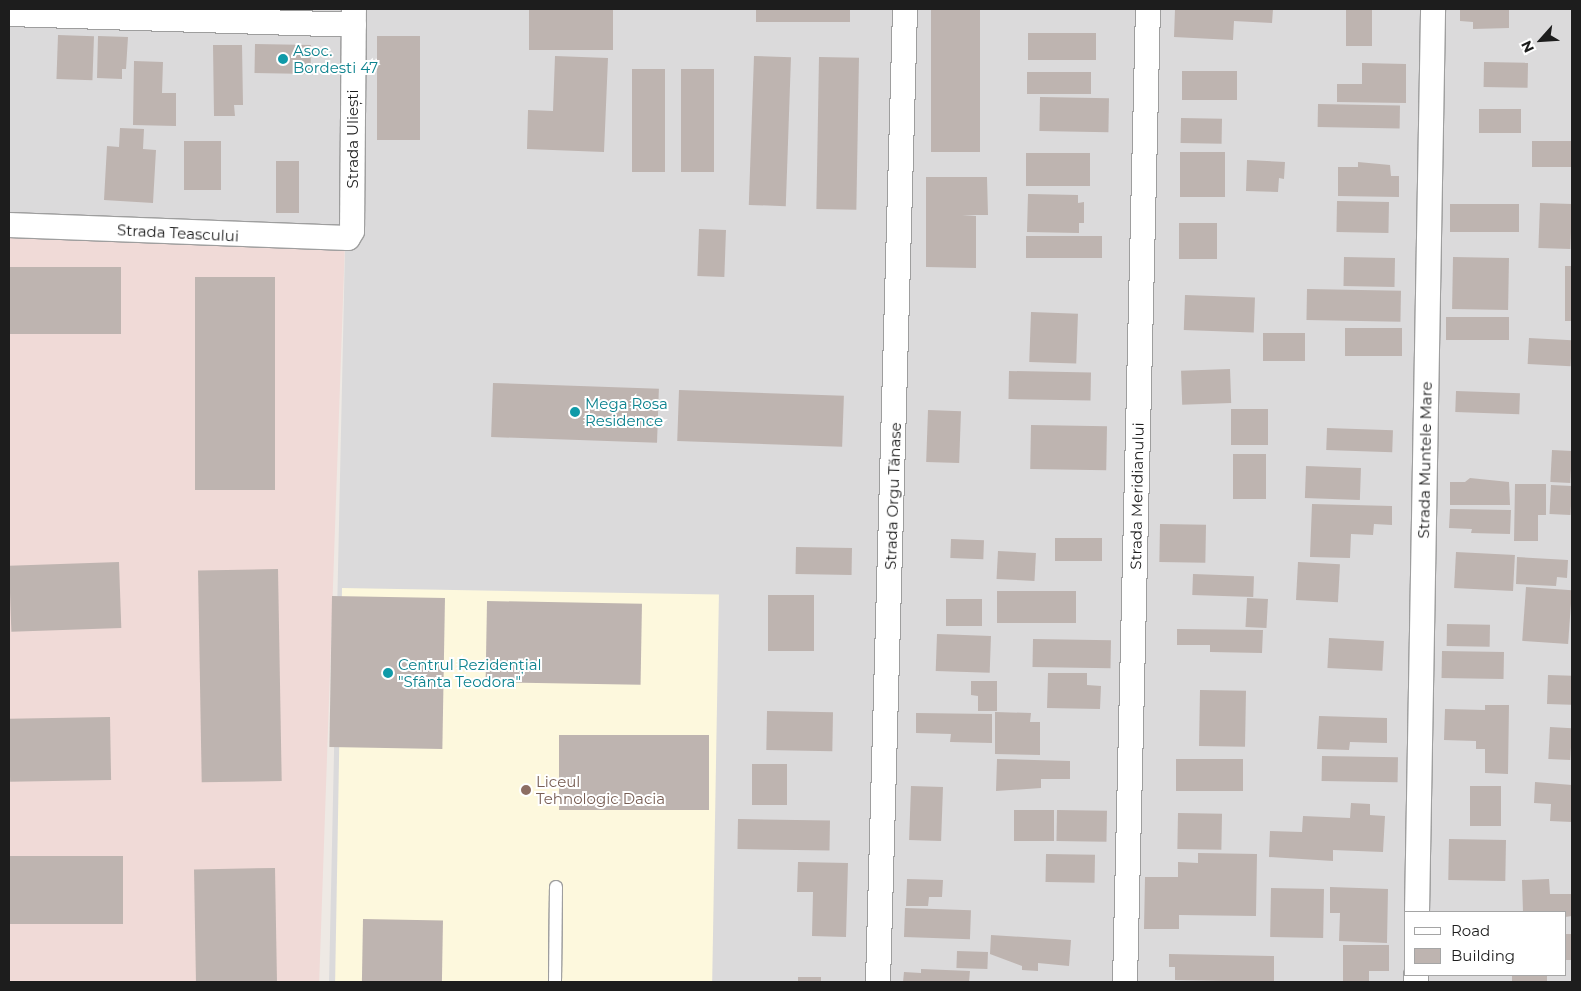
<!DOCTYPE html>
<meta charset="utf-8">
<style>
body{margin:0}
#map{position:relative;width:1581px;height:991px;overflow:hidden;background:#eee9e4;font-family:Montserrat,sans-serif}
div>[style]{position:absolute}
.residential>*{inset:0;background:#dbdadb}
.education>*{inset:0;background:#fdf8dd;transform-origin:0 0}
.military>*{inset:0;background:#f0dad7;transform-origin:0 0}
.building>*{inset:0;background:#beb4b0;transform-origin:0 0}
.roads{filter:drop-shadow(1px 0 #9e9e9e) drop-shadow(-1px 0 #9e9e9e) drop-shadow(0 1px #9e9e9e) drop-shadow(0 -1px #9e9e9e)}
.lane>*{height:12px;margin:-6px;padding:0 6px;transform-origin:6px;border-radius:6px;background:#fff}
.street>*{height:24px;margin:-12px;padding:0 12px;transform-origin:12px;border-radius:12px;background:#fff}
.dots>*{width:14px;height:14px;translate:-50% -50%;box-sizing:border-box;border:2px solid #fff;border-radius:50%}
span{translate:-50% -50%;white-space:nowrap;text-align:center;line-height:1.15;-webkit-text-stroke:4px #fff;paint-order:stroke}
.culture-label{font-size:15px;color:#0d838f}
.left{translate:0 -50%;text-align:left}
.street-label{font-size:15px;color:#1d1d1d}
.education-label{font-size:15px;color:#785e54}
.frame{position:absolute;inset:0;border:10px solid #1d1d1d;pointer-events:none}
.legend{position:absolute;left:1404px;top:911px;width:162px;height:65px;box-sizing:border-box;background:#fff;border:1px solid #a5a5a5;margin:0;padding:6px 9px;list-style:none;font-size:15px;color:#1d1d1d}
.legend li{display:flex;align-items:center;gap:10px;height:25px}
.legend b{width:25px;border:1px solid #a5a5a5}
.north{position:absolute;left:1516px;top:15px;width:50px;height:50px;-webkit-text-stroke:4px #fff;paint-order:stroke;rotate:244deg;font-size:14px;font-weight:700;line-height:20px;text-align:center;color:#1d1d1d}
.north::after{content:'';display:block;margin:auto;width:18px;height:22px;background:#1d1d1d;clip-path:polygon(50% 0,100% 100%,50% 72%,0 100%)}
</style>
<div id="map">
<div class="residential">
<div style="clip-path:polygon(evenodd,9px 9px,1572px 9px,1572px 982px,329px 982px,345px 248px,9px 236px,9px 9px,1405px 912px,1565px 912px,1565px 975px,1405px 975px,1405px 912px)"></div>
</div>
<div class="education">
<div style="left:342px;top:588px;width:377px;height:394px;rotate:1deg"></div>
</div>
<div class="military">
<div style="left:9px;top:236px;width:336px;height:746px;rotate:2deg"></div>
</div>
<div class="building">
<div style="left:529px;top:9px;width:84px;height:41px"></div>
<div style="left:756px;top:9px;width:94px;height:13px"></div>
<div style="left:931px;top:9px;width:49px;height:143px"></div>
<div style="clip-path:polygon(1175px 9px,1273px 9px,1272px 23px,1234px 21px,1233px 40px,1174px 37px)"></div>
<div style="left:1346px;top:9px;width:26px;height:37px"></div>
<div style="clip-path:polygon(1460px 9px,1509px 9px,1509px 28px,1473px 29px,1473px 22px,1460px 21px)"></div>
<div style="left:1028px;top:33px;width:68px;height:27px"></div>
<div style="left:58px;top:35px;width:36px;height:44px;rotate:2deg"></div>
<div style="clip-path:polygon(98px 36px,128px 37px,126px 69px,122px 69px,122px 79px,97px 78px)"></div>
<div style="left:377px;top:36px;width:43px;height:104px"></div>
<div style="left:255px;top:44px;width:56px;height:29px;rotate:1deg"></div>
<div style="clip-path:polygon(213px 45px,242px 45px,243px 105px,234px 105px,235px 116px,214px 116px)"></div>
<div style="clip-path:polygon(555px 56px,608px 58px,604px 152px,527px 149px,528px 110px,553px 111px)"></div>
<div style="left:754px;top:56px;width:37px;height:149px;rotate:2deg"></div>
<div style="left:819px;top:57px;width:40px;height:152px;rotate:1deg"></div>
<div style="clip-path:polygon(134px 61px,163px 62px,162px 93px,176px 93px,176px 126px,133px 125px)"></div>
<div style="left:1484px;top:62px;width:44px;height:25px;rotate:1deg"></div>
<div style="clip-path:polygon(1362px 63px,1406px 64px,1406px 103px,1337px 102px,1337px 84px,1362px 84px)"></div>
<div style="left:632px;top:69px;width:33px;height:103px"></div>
<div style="left:681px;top:69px;width:33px;height:103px"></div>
<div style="left:1182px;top:71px;width:55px;height:29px"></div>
<div style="left:1027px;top:72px;width:64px;height:22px"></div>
<div style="left:1040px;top:97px;width:69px;height:34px;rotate:1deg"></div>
<div style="left:1318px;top:104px;width:82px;height:23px;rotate:1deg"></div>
<div style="left:1479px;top:109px;width:42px;height:24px"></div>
<div style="left:1181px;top:118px;width:41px;height:25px;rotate:1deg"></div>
<div style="clip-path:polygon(120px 128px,144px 129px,143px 149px,156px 150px,153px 203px,104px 200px,107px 146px,119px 147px)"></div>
<div style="left:184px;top:141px;width:37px;height:49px"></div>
<div style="left:1532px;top:141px;width:40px;height:26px"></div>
<div style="left:1180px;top:152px;width:45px;height:45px"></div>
<div style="left:1026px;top:153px;width:64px;height:33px"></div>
<div style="clip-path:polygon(1247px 160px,1285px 162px,1284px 179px,1279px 178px,1278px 192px,1246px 191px)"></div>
<div style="left:276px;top:161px;width:23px;height:52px"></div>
<div style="clip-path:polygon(1358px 162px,1390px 165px,1391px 176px,1399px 176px,1399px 197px,1338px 196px,1338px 167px,1358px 167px)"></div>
<div style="clip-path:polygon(926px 177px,987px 177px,988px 215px,962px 215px,976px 216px,976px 268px,926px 267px)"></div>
<div style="clip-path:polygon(1028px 194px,1078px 195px,1078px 203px,1084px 202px,1084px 223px,1079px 223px,1079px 233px,1027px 232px)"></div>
<div style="left:1337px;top:201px;width:52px;height:31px;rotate:1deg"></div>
<div style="left:1540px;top:203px;width:32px;height:45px;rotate:2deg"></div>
<div style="left:1450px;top:204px;width:69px;height:28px"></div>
<div style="left:1179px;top:223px;width:38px;height:36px"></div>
<div style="left:699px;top:229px;width:27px;height:47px;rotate:2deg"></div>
<div style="left:1026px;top:236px;width:76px;height:22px"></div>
<div style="left:1344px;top:257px;width:51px;height:29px;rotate:1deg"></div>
<div style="left:1453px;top:257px;width:56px;height:52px;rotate:1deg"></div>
<div style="left:1565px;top:266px;width:7px;height:55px"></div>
<div style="left:121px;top:267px;width:67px;height:112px;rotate:90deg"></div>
<div style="left:195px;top:277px;width:80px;height:213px"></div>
<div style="left:1307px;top:289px;width:94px;height:31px;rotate:1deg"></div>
<div style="left:1185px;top:295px;width:70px;height:35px;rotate:2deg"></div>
<div style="left:1031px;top:312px;width:47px;height:50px;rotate:2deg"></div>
<div style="left:1446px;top:317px;width:63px;height:23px"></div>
<div style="left:1345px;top:328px;width:57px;height:28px"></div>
<div style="left:1263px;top:333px;width:42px;height:28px"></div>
<div style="left:1529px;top:338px;width:43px;height:26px;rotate:3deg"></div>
<div style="left:1230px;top:369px;width:34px;height:49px;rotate:88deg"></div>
<div style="left:1009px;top:371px;width:82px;height:28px;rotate:1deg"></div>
<div style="left:493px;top:383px;width:166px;height:54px;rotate:2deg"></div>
<div style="left:679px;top:390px;width:165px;height:51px;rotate:2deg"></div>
<div style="left:1456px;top:391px;width:64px;height:21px;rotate:2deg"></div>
<div style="left:1268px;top:409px;width:36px;height:37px;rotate:90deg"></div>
<div style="left:928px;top:410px;width:33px;height:52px;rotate:2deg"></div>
<div style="left:1031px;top:425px;width:76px;height:44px;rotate:1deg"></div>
<div style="left:1327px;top:428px;width:66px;height:22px;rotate:2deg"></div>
<div style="left:1552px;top:450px;width:20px;height:32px;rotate:3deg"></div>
<div style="left:1233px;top:454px;width:33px;height:45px"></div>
<div style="left:1306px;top:466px;width:55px;height:32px;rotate:2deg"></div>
<div style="clip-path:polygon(1470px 478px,1509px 482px,1510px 505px,1450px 505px,1450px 482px,1465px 482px)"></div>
<div style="clip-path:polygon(1515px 484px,1546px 484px,1546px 515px,1538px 515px,1538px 541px,1514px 541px)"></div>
<div style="left:1551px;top:485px;width:21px;height:29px;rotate:3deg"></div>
<div style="clip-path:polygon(1312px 504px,1392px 506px,1392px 525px,1374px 524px,1373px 535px,1351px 534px,1350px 558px,1310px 557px)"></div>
<div style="clip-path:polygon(1450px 509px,1511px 510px,1510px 534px,1471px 533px,1472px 529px,1449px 528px)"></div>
<div style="left:1160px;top:524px;width:46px;height:38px;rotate:1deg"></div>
<div style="left:1055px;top:538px;width:47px;height:23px"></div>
<div style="left:951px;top:539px;width:33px;height:19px;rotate:2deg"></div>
<div style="left:796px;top:547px;width:56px;height:27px;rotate:1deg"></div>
<div style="left:998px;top:551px;width:38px;height:28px;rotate:3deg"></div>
<div style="left:1456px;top:552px;width:59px;height:36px;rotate:3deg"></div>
<div style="clip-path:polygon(1517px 557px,1568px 560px,1567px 578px,1557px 577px,1556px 586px,1516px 584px)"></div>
<div style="left:119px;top:562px;width:66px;height:110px;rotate:88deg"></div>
<div style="left:1298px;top:562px;width:42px;height:38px;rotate:3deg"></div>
<div style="left:278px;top:569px;width:212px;height:80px;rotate:89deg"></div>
<div style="left:1193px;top:574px;width:61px;height:21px;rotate:2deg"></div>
<div style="left:1526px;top:587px;width:46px;height:54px;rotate:4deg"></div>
<div style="left:997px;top:591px;width:79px;height:32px"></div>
<div style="left:768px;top:595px;width:46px;height:56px"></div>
<div style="left:332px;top:596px;width:113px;height:151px;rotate:1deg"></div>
<div style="left:1247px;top:598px;width:21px;height:29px;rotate:3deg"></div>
<div style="left:946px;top:599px;width:36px;height:27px"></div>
<div style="left:487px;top:601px;width:155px;height:81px;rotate:1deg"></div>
<div style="left:1447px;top:624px;width:43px;height:22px;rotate:1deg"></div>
<div style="clip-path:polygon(1177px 629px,1263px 630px,1262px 653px,1210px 652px,1210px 645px,1177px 645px)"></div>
<div style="left:937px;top:634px;width:54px;height:37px;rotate:2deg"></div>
<div style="left:1329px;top:638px;width:55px;height:30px;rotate:3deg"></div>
<div style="left:1033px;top:639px;width:78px;height:28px;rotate:1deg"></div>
<div style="left:1442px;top:651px;width:62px;height:27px;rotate:1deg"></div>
<div style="clip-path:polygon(1048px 673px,1087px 673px,1087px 685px,1101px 686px,1100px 709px,1047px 708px)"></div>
<div style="left:1548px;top:675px;width:24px;height:29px;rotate:2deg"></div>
<div style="clip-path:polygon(971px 681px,997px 681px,997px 711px,978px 711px,978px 696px,971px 695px)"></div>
<div style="left:1200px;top:690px;width:46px;height:56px;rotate:1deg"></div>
<div style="clip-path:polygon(1485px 705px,1509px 705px,1508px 774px,1485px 773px,1485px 749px,1476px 749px,1476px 741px,1444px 740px,1445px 709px,1485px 710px)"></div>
<div style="left:767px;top:711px;width:66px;height:39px;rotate:1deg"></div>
<div style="clip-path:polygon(995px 712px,1031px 713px,1030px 722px,1040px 722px,1040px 755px,995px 754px)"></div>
<div style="clip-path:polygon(916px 713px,992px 714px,992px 743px,950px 742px,951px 734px,916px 733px)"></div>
<div style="clip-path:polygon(1319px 716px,1387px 718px,1387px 743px,1350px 742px,1349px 750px,1317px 749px)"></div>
<div style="left:110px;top:717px;width:63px;height:101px;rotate:89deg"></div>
<div style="left:1550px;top:727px;width:22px;height:32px;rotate:3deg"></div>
<div style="left:559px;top:735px;width:150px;height:75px"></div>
<div style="left:1322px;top:756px;width:76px;height:25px;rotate:1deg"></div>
<div style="clip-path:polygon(997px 759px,1070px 761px,1070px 779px,1041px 779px,1041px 788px,996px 791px)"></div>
<div style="left:1176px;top:759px;width:67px;height:32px"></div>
<div style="left:752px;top:764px;width:35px;height:41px"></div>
<div style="clip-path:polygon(1535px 782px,1572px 785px,1572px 822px,1550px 821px,1551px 804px,1534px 803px)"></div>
<div style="left:911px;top:786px;width:32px;height:54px;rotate:2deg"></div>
<div style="left:1470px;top:786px;width:31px;height:40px"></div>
<div style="clip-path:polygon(1351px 803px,1370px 804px,1370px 815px,1385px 816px,1383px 852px,1333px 850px,1333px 861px,1269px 857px,1270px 831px,1302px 832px,1303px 816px,1350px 818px)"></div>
<div style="left:1014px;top:810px;width:40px;height:31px"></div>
<div style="left:1057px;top:810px;width:50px;height:31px;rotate:1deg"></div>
<div style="left:1178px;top:813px;width:44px;height:36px;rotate:1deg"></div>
<div style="left:738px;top:819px;width:92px;height:30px;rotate:1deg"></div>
<div style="left:1449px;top:839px;width:57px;height:41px;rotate:1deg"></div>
<div style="clip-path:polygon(1198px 853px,1257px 854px,1256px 916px,1179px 915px,1179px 929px,1144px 929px,1145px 877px,1178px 877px,1178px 862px,1198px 863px)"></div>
<div style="left:1046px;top:854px;width:49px;height:28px;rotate:1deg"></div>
<div style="left:9px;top:856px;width:114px;height:68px"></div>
<div style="clip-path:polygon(798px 862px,848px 863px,846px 937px,812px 936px,813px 892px,797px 892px)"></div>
<div style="left:275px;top:868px;width:114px;height:81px;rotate:89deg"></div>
<div style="clip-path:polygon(907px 879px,943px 880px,942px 897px,929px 897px,928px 906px,906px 906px)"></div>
<div style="clip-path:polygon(1549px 879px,1550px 894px,1572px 894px,1572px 916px,1565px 917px,1565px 912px,1523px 912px,1522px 880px)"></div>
<div style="clip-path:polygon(1330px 887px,1388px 889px,1387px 943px,1339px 941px,1340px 913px,1330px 913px)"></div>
<div style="left:1271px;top:888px;width:53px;height:49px;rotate:1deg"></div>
<div style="left:905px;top:908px;width:66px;height:29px;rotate:2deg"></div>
<div style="left:363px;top:919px;width:80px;height:63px;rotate:1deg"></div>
<div style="left:1565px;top:934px;width:7px;height:26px"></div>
<div style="clip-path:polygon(991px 935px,1071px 940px,1069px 966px,1038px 963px,1038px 971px,1022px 970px,1022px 966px,990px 954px)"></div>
<div style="clip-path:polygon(1343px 945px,1389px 945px,1389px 971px,1369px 971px,1369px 981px,1343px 981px)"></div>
<div style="left:957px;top:951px;width:31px;height:17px;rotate:2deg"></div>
<div style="clip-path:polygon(1169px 954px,1274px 956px,1274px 982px,1175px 980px,1175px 967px,1169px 967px)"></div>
<div style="clip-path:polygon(921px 969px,970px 971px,969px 982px,903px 982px,904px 972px,921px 973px)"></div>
<div style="left:1512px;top:975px;width:35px;height:7px"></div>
<div style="left:798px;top:977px;width:23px;height:5px"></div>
</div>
<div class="roads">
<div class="lane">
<div style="left:555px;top:982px;width:95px;rotate:-89.4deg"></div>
</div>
<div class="street">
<div style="left:9px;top:14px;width:345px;rotate:1.8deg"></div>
<div style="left:9px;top:225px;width:339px;rotate:2.2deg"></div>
<div style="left:348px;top:238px;width:8px;rotate:-60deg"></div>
<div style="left:352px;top:231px;width:222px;rotate:-89.5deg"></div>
<div style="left:1417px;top:912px;width:903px;rotate:-88.98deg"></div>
<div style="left:878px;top:982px;width:973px;rotate:-88.41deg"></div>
<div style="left:1125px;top:982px;width:973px;rotate:-88.65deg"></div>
<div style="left:1416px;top:982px;width:7px;rotate:-90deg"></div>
</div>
</div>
<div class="dots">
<div style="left:283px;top:59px;background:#0f9aa8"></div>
<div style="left:575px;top:412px;background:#0f9aa8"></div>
<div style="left:388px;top:673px;background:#0f9aa8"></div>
<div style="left:526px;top:790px;background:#8d6e63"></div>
</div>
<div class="culture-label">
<span class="left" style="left:293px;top:59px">Asoc.<br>Bordesti 47</span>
<span class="left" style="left:585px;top:412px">Mega Rosa<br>Residence</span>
<span class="left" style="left:398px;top:673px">Centrul Rezidențial<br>"Sfânta Teodora"</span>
</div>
<div class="street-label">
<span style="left:353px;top:139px;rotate:-90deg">Strada Uliești</span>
<span style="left:178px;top:233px;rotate:3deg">Strada Teascului</span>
<span style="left:1425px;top:460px;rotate:-89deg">Strada Muntele Mare</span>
<span style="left:893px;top:496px;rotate:-88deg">Strada Orgu Tănase</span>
<span style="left:1137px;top:496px;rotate:-89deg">Strada Meridianului</span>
</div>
<div class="education-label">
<span class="left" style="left:536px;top:790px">Liceul<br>Tehnologic Dacia</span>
</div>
<div class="frame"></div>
<ul class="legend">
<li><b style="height:6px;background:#fff"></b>Road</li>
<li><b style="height:14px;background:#beb4b0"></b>Building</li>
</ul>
<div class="north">N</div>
</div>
